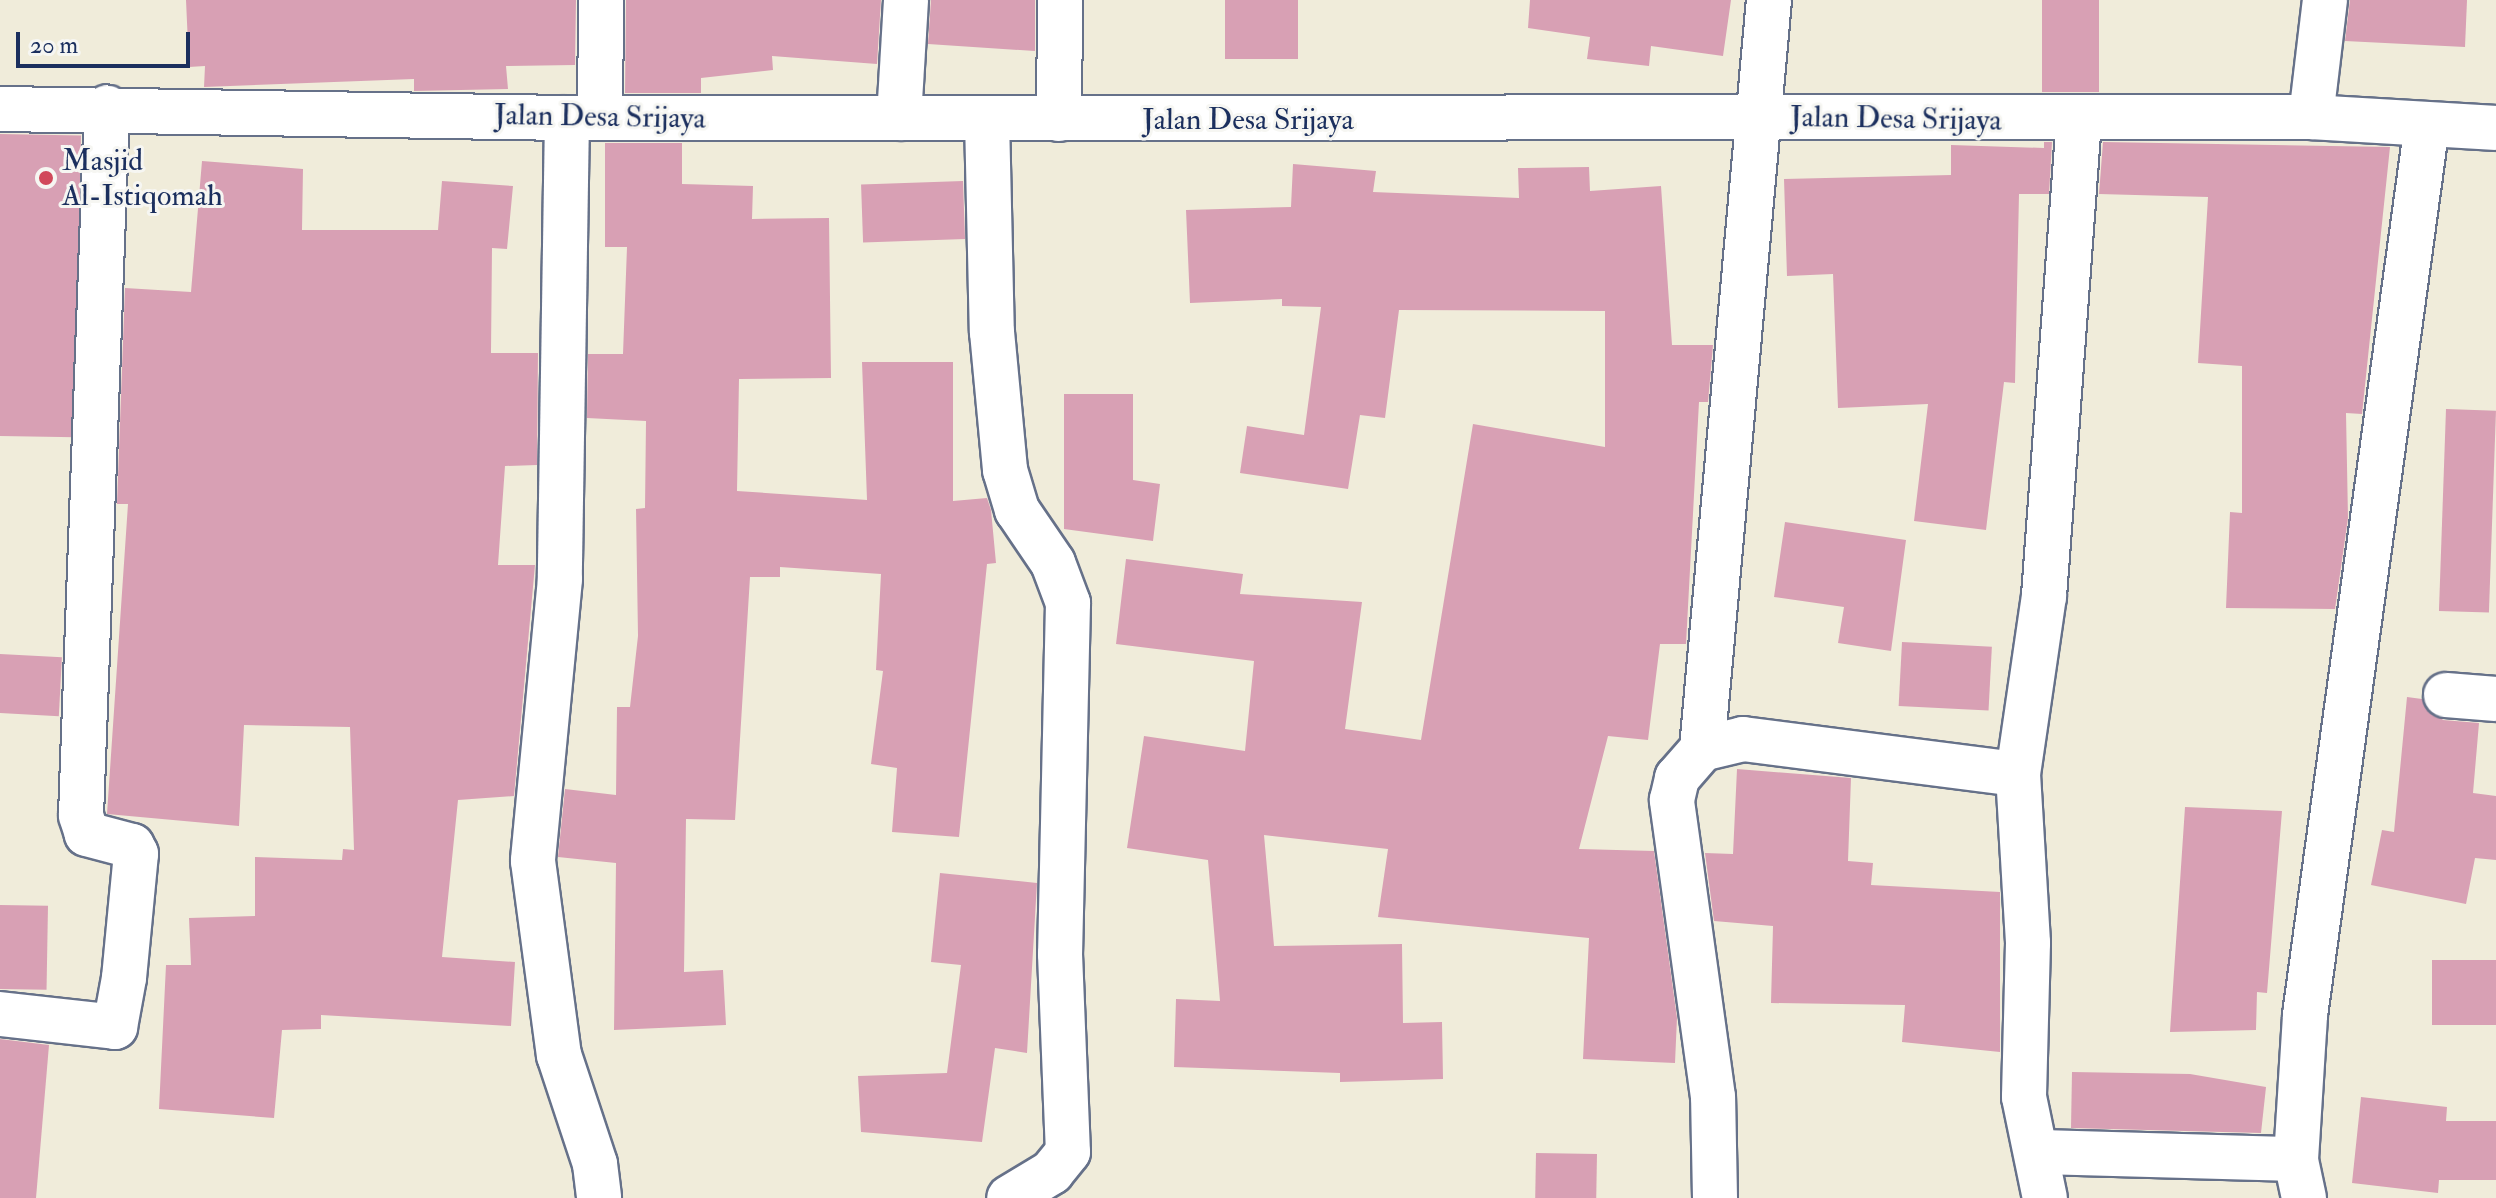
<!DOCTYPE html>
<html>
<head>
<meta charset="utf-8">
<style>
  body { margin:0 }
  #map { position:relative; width:2496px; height:1198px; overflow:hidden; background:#f0ecda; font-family:"IM FELL Double Pica",serif }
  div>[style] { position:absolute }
  .building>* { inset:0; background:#d8a0b4; transform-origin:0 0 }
  .roads { filter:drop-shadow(2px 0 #667189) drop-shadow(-2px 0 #667189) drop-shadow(0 2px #667189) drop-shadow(0 -2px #667189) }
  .minor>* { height:44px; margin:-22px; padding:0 22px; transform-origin:22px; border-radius:22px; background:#fff }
  .dots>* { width:22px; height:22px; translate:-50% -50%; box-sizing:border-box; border:4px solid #f6f6f2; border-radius:50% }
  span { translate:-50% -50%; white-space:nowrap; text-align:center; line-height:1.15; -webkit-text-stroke:6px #f6f6f2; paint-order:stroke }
  .street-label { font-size:30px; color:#1b2f5e }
  .poi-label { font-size:30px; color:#1b2f5e }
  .left { translate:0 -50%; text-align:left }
  .scale { position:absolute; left:16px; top:32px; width:174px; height:36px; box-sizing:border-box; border:4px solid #1b2f5e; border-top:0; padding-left:10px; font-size:24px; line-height:28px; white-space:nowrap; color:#1b2f5e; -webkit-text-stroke:6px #f6f6f2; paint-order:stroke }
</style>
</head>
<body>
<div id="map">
  <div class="building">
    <i style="clip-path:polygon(186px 0,576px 0,575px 65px,506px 66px,508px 89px,414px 91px,414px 79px,204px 87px,205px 66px,189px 67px)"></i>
    <i style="clip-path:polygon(626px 0,881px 0,877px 64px,772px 56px,773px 70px,701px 78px,701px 93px,625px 93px)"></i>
    <i style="clip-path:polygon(931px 0,1035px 0,1035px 51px,928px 44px)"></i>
    <i style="left:1225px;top:0;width:73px;height:59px"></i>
    <i style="clip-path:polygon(1530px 0,1731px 0,1723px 56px,1651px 46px,1649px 66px,1587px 59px,1590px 37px,1528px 28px)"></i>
    <i style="left:2042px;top:0;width:57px;height:92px"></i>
    <i style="clip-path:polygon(2350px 0,2467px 0,2465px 47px,2345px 41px)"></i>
    <i style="left:0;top:134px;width:81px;height:302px;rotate:1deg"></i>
    <i style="clip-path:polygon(2044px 142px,2052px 142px,2049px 194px,2019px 194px,2015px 383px,2004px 382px,1986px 530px,1914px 521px,1928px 404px,1838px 408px,1833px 274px,1787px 276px,1784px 179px,1951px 175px,1951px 145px,2044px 148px)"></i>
    <i style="clip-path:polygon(2103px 142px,2390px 147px,2362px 414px,2346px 413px,2348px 518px,2335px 609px,2226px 608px,2230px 512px,2242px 513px,2242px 366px,2198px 363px,2208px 197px,2099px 194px)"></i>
    <i style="clip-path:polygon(605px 143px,682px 143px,682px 184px,753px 186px,752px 219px,829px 218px,831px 378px,739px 379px,737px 491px,867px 500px,862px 362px,953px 362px,953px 501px,987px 498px,991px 510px,996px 563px,987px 564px,959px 837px,892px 832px,897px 768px,871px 764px,883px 671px,876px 670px,881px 574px,780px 567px,780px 577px,750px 577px,735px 820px,686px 819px,684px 972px,723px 970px,726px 1025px,614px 1030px,616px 863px,558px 857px,565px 789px,616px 795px,617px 707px,630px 707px,638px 636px,636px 509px,645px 508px,646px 421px,587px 418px,588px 354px,623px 354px,627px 247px,605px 247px)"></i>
    <i style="clip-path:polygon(202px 161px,303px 169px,302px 230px,438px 230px,442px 181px,513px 186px,507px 249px,492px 248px,491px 353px,538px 353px,537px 465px,505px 466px,498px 565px,535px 565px,514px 796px,458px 800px,442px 957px,515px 962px,511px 1026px,321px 1015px,321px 1029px,282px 1030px,274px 1118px,159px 1109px,166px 965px,191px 965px,189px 918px,255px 916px,255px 857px,342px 860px,343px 849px,354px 850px,350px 727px,244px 725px,239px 826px,107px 814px,128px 504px,117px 504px,125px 288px,191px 292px)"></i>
    <i style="clip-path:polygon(1293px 164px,1376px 171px,1373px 192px,1519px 198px,1518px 168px,1589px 167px,1590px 191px,1661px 186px,1672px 345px,1713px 345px,1708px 402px,1699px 402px,1686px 644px,1660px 644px,1648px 740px,1608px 736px,1579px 849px,1654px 851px,1677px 1018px,1675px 1063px,1583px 1059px,1589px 938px,1378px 917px,1388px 849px,1264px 835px,1274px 946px,1402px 944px,1403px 1023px,1442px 1022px,1443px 1079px,1340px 1082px,1340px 1073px,1174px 1067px,1176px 999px,1220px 1001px,1208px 860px,1127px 848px,1144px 736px,1245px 751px,1254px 661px,1116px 644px,1126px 559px,1243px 574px,1240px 594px,1362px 602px,1345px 729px,1421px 740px,1473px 424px,1605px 447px,1605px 311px,1399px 310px,1385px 418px,1360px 415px,1348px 489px,1240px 473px,1247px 426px,1304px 435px,1321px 307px,1282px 306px,1282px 299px,1190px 303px,1186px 210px,1291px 207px)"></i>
    <i style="left:963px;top:181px;width:58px;height:102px;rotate:88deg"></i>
    <i style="clip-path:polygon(1064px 394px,1133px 394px,1133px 480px,1160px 484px,1153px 541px,1064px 529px)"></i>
    <i style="left:2446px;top:409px;width:50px;height:202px;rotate:2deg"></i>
    <i style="clip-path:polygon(1785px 522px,1906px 540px,1891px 651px,1838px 643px,1844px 607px,1774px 597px)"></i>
    <i style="left:1902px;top:642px;width:90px;height:64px;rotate:3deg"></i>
    <i style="left:0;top:654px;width:62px;height:59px;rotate:3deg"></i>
    <i style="clip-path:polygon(2407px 697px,2422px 699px,2443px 720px,2479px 723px,2473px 793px,2496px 796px,2496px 860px,2475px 858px,2466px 904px,2371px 885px,2382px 830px,2394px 832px)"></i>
    <i style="clip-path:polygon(1737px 769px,1851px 778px,1848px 861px,1873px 863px,1871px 885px,2000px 892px,2000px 1052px,1902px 1042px,1905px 1005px,1771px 1003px,1773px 926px,1714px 921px,1705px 853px,1733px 854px)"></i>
    <i style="clip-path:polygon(2185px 807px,2282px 811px,2267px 993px,2257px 992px,2256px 1030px,2170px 1032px)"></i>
    <i style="clip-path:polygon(940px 873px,1037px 883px,1027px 1053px,995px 1048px,982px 1142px,861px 1132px,858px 1076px,947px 1073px,961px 965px,931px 962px)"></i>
    <i style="left:0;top:905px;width:48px;height:84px;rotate:1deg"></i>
    <i style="left:2496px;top:960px;width:65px;height:64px;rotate:90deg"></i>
    <i style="clip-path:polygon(0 1039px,49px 1045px,36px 1198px,0 1198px)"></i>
    <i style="clip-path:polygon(2072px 1072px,2190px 1074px,2266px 1087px,2261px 1133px,2071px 1128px)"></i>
    <i style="clip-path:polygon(2361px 1097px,2447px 1107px,2446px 1121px,2496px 1121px,2496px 1180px,2439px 1180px,2438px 1193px,2352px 1183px)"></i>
    <i style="left:1536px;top:1153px;width:61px;height:45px;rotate:1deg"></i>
  </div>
  <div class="roads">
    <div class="minor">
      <i style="left:0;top:109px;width:567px;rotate:0.91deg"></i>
      <i style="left:567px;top:118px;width:1744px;rotate:-0.03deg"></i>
      <i style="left:2311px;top:117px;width:185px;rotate:3.4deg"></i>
      <i style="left:2311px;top:117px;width:118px;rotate:-83.2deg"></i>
      <i style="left:567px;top:118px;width:461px;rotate:90.9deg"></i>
      <i style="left:560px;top:579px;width:283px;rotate:95.5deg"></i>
      <i style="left:533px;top:861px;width:196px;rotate:82.4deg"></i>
      <i style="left:559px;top:1055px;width:115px;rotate:71.7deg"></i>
      <i style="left:595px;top:1164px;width:34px;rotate:83deg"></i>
      <i style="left:600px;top:118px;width:118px;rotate:-89.5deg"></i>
      <i style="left:899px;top:118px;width:118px;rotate:-86.6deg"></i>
      <i style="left:987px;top:119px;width:213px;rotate:88.7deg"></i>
      <i style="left:992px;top:332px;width:139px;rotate:84.6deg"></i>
      <i style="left:1005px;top:470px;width:42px;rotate:73.3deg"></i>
      <i style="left:1017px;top:510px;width:64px;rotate:55.8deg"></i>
      <i style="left:1053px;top:563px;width:43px;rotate:69.4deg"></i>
      <i style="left:1068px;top:603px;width:351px;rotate:91.3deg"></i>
      <i style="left:1060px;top:954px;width:198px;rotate:87.7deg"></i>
      <i style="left:1068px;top:1152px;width:26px;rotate:129deg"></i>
      <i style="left:1052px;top:1172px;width:50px;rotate:148.8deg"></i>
      <i style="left:1059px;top:119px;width:119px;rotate:-89.5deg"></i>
      <i style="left:2446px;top:695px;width:50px;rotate:4.6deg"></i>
      <i style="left:1702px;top:749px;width:752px;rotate:-84.89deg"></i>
      <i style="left:2018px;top:774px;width:169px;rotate:86.6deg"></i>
      <i style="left:2028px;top:943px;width:154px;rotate:91.5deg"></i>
      <i style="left:2024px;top:1097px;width:103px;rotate:78.3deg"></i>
      <i style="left:0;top:1014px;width:116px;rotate:6.4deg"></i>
      <i style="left:115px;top:1027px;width:50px;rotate:-79.6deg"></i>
      <i style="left:124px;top:978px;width:125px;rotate:-84.5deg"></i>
      <i style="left:136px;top:854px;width:9px;rotate:-117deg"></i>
      <i style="left:132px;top:846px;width:47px;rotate:-165.1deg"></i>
      <i style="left:87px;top:834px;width:20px;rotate:-108deg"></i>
      <i style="left:81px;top:815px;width:708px;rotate:-87.9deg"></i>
      <i style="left:2041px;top:1152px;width:255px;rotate:1.6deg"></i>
      <i style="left:1715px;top:1198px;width:101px;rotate:-91.1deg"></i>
      <i style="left:1713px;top:1097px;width:300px;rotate:-97.9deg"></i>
      <i style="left:1672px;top:800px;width:23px;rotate:-77deg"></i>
      <i style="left:1677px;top:778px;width:38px;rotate:-49deg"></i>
      <i style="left:1702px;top:749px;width:42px;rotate:-13.7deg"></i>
      <i style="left:1743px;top:739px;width:277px;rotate:7.3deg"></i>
      <i style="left:2018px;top:774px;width:180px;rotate:-81.7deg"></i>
      <i style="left:2044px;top:596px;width:476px;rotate:-85.8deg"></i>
      <i style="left:2304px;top:1198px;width:40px;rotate:-102deg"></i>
      <i style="left:2296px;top:1159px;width:144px;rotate:-86.4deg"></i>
      <i style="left:2305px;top:1015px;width:899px;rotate:-82.2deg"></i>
    </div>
  </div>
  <div class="dots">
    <i style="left:46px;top:178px;background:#d1495b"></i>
  </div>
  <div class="street-label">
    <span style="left:600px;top:117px;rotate:1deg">Jalan Desa Srijaya</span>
    <span style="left:1896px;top:119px;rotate:1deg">Jalan Desa Srijaya</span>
    <span style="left:1248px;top:120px">Jalan Desa Srijaya</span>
  </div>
  <div class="poi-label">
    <span class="left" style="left:62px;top:178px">Masjid<br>Al-Istiqomah</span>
  </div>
  <div class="scale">20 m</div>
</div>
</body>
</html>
